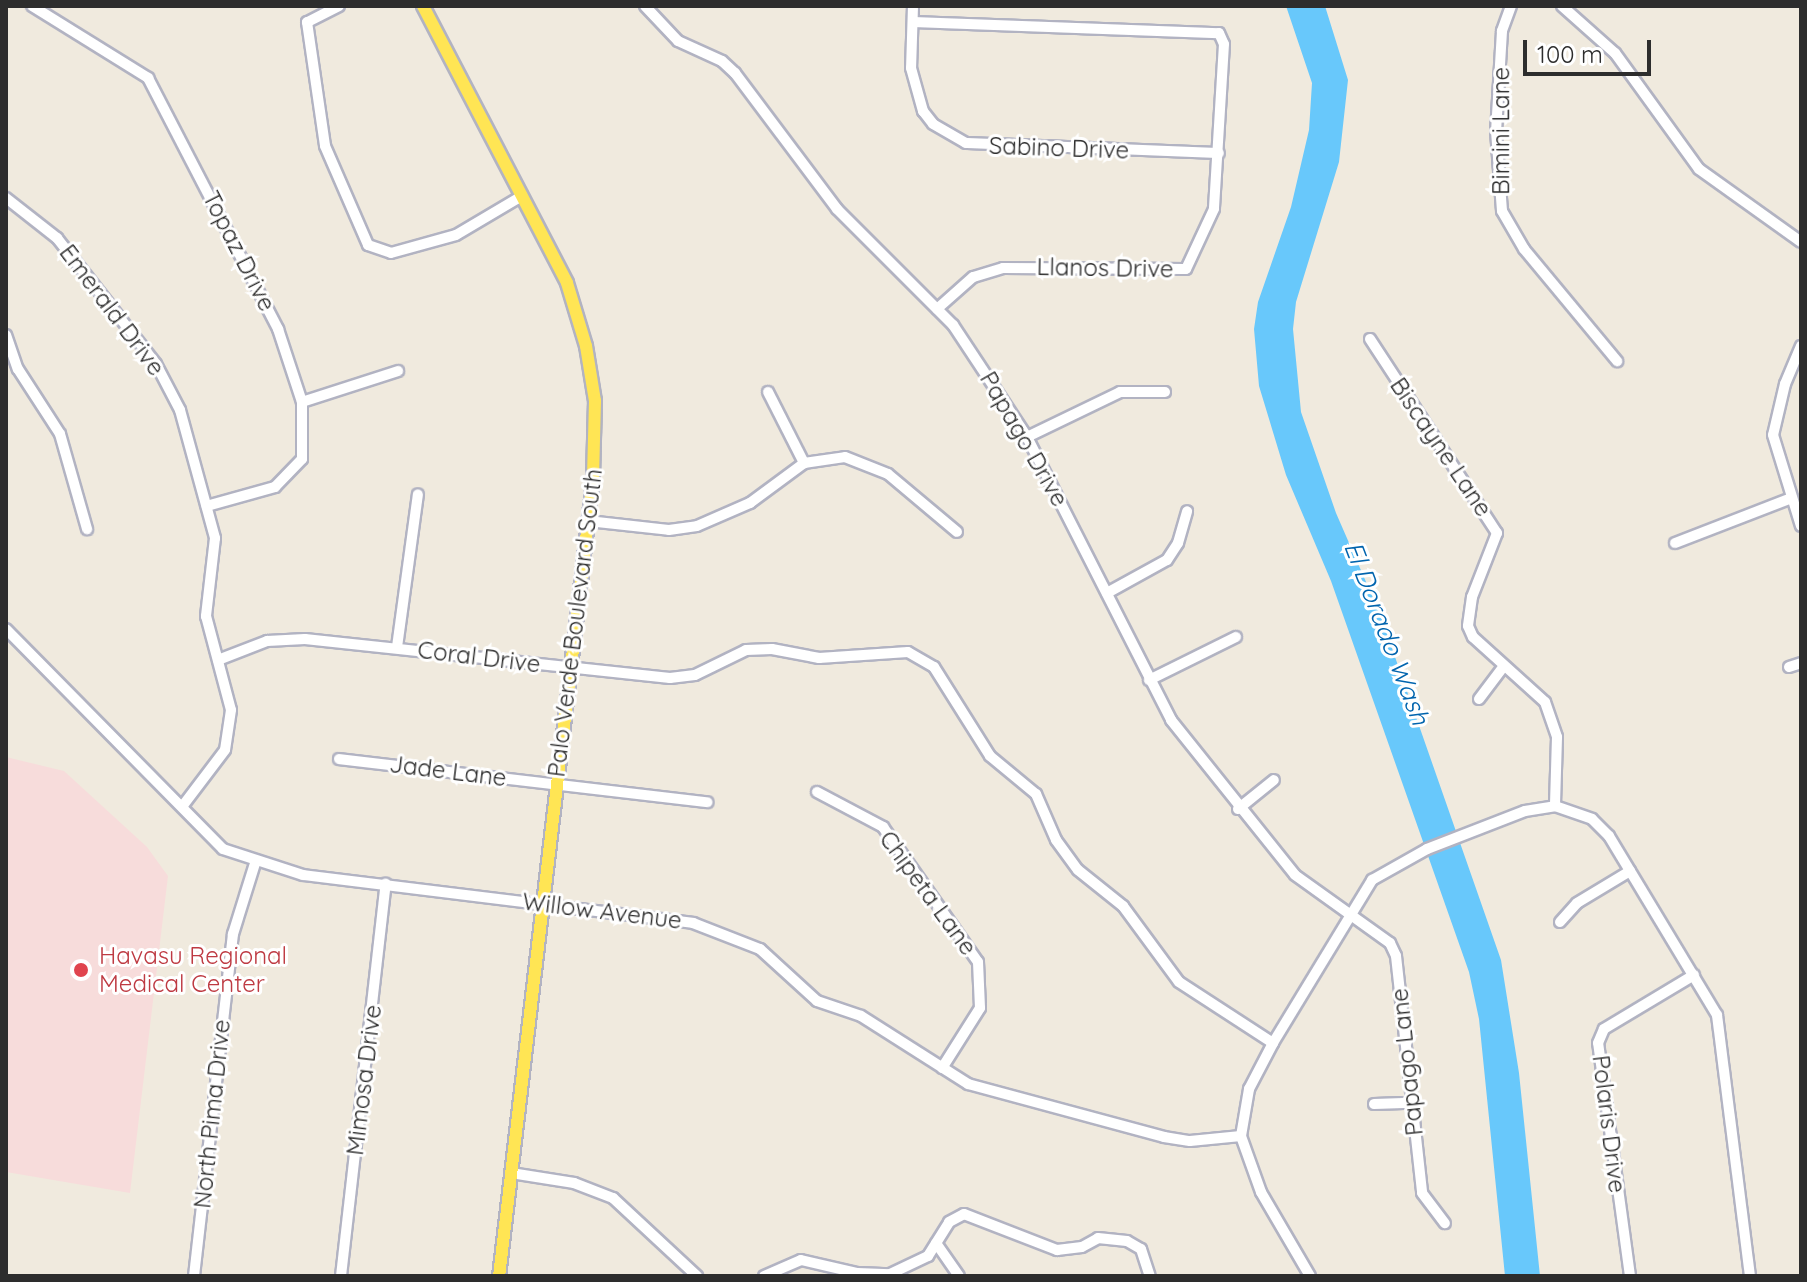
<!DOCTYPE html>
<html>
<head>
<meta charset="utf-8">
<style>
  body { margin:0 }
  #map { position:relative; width:1807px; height:1282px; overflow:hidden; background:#f0eade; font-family:Quicksand,sans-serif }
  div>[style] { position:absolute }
  .medical>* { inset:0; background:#f7dcdb }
  .water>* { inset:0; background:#68c8fb }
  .roads { filter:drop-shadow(2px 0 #b2b3c2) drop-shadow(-2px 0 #b2b3c2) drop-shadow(0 2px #b2b3c2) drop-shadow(0 -2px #b2b3c2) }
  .minor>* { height:10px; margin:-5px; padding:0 5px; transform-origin:5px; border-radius:5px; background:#fff }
  .major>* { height:12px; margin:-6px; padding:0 6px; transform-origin:6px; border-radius:6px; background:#ffe554 }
  .dots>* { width:22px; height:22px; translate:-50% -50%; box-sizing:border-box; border:4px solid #fff; border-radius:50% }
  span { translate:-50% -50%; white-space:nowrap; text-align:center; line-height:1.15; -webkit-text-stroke:6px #fff; paint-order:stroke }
  .street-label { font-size:24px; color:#2d2d2d }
  .health-label { font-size:24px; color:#be3a42 }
  .left { translate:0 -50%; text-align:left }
  .water-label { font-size:26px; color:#0064ae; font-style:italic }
  .frame { position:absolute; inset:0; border:8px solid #2d2d2d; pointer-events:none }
  .scale { position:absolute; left:1523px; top:40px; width:128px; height:36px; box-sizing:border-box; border:4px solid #2d2d2d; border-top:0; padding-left:10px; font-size:24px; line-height:28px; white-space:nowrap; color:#2d2d2d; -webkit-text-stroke:6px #fff; paint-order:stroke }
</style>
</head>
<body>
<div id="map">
  <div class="medical">
    <i style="clip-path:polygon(6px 757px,64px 771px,147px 847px,168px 876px,130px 1193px,6px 1172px)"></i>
  </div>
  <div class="water">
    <i style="clip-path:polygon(1286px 6px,1325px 6px,1348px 80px,1339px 162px,1296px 302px,1293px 329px,1301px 412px,1336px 513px,1380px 614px,1501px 960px,1519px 1073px,1540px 1276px,1505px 1276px,1479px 1019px,1469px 972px,1331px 581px,1286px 475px,1259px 386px,1254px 329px,1258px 302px,1291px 207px,1309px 130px,1312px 83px)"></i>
  </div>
  <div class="roads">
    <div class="minor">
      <i style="left:32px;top:6px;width:137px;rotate:31.8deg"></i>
      <i style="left:148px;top:78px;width:283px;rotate:62.6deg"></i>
      <i style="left:278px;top:329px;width:77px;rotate:71.8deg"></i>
      <i style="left:302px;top:402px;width:57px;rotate:90deg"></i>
      <i style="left:302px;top:459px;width:39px;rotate:134deg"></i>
      <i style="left:275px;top:487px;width:71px;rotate:164.4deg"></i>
      <i style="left:339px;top:6px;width:36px;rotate:153deg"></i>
      <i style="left:307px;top:22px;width:125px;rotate:81.7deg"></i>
      <i style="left:325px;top:146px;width:108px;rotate:66.5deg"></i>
      <i style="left:368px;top:245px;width:24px;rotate:19deg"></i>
      <i style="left:391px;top:253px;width:67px;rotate:-15.5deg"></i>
      <i style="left:456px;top:235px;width:77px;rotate:-30.6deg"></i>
      <i style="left:645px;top:6px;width:48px;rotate:46.7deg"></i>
      <i style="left:678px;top:41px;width:48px;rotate:24.4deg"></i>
      <i style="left:722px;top:61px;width:18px;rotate:43deg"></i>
      <i style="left:735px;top:73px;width:170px;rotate:53.1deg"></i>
      <i style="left:837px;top:209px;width:164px;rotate:45deg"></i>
      <i style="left:953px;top:325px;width:134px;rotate:56.5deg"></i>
      <i style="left:1027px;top:437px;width:318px;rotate:63deg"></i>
      <i style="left:1171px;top:720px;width:198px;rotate:51.3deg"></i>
      <i style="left:1295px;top:875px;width:117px;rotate:35.6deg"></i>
      <i style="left:1390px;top:943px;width:14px;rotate:65deg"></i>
      <i style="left:1396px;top:956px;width:238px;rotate:83.7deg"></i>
      <i style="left:1422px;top:1193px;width:38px;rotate:53deg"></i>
      <i style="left:913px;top:6px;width:62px;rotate:91.8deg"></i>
      <i style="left:911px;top:68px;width:45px;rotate:74.4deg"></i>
      <i style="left:923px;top:111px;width:16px;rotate:52deg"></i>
      <i style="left:933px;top:124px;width:38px;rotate:30deg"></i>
      <i style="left:966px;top:143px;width:253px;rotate:2.3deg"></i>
      <i style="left:1511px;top:6px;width:27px;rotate:110deg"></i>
      <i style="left:1502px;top:31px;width:100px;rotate:93.4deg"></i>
      <i style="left:1496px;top:131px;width:80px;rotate:85.7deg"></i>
      <i style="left:1502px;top:211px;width:44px;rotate:59.9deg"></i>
      <i style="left:1524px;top:249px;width:146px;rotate:50.3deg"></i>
      <i style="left:1562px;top:6px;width:71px;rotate:41.6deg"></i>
      <i style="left:1615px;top:53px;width:143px;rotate:54.1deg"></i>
      <i style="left:1699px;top:169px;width:125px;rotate:35.6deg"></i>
      <i style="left:913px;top:22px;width:306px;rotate:2.1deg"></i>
      <i style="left:1219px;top:33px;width:12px;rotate:66deg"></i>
      <i style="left:1224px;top:44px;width:165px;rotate:93.5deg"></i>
      <i style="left:1214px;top:209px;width:66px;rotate:115deg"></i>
      <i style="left:1186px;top:269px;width:183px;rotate:-179.7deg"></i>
      <i style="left:1003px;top:268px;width:31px;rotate:163deg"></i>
      <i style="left:973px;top:277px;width:48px;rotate:138.4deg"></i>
      <i style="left:6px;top:198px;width:65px;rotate:38.1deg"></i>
      <i style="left:57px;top:238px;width:160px;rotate:51.8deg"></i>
      <i style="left:156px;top:364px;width:52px;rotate:62.4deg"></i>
      <i style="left:180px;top:410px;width:133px;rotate:74.7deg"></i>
      <i style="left:215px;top:538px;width:79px;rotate:96.6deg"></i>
      <i style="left:206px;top:616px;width:97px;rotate:75.1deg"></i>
      <i style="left:231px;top:710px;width:40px;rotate:98.5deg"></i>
      <i style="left:225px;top:750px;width:68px;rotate:127.2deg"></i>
      <i style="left:6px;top:335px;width:36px;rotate:71deg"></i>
      <i style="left:18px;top:369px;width:77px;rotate:57.1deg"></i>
      <i style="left:60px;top:434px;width:99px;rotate:74.1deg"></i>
      <i style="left:1370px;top:339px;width:232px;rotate:56.8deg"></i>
      <i style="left:1497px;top:533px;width:69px;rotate:111.3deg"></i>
      <i style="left:1472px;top:597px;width:29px;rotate:98deg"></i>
      <i style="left:1468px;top:626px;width:12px;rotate:66deg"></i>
      <i style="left:1473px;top:637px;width:97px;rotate:42.1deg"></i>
      <i style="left:1545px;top:702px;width:37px;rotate:71deg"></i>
      <i style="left:1557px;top:737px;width:69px;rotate:91.7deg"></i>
      <i style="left:1801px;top:346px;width:41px;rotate:112.8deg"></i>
      <i style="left:1785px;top:384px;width:52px;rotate:103.2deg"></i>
      <i style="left:1773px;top:435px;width:95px;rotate:72.9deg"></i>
      <i style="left:768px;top:392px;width:80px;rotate:63.1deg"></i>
      <i style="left:302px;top:402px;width:101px;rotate:-17.9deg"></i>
      <i style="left:1027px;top:437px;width:103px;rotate:-25.8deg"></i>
      <i style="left:1120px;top:392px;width:45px"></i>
      <i style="left:588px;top:521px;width:81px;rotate:6.3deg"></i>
      <i style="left:669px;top:530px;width:28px;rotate:-8deg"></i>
      <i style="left:697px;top:526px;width:58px;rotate:-23.5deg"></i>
      <i style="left:750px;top:503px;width:67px;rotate:-36.5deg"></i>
      <i style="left:804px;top:463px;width:41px;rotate:-8.3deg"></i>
      <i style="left:845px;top:457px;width:46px;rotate:21.6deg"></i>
      <i style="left:888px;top:474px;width:90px;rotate:40deg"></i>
      <i style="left:1675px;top:543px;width:122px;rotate:-21.1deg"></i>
      <i style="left:1107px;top:593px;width:68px;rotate:-28.8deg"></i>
      <i style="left:1167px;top:560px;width:20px;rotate:-57deg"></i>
      <i style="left:1178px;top:543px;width:33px;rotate:-74deg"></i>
      <i style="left:6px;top:629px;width:309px;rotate:45.4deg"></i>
      <i style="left:223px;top:849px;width:84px;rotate:18deg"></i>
      <i style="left:303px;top:875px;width:393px;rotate:7deg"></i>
      <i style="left:693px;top:923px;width:72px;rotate:21.2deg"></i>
      <i style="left:760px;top:949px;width:77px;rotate:42.4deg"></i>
      <i style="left:817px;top:1001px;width:46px;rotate:18.8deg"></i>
      <i style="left:861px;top:1016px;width:127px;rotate:32.4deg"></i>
      <i style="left:968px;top:1084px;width:203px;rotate:15.1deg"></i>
      <i style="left:1164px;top:1137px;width:26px;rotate:9deg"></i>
      <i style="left:1190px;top:1141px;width:51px;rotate:-5.6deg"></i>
      <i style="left:397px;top:647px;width:154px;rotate:-82.2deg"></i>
      <i style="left:218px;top:660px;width:53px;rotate:-21.2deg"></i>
      <i style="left:267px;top:641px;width:38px;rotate:-3deg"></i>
      <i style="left:305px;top:639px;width:367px;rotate:6.1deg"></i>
      <i style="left:670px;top:678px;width:25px;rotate:-7deg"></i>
      <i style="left:695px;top:675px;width:57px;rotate:-26.1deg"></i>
      <i style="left:746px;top:650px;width:26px;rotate:-2deg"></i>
      <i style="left:772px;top:649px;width:48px;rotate:10.8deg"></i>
      <i style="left:819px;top:658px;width:89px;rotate:-3.9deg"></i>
      <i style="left:908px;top:652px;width:30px;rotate:30deg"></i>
      <i style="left:934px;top:667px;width:105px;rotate:57.8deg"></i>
      <i style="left:990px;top:756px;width:60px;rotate:39.6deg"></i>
      <i style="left:1036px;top:794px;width:50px;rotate:66.5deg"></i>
      <i style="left:1056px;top:840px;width:37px;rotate:54deg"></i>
      <i style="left:1078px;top:870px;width:58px;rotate:38.7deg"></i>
      <i style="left:1123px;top:906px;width:94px;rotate:53.6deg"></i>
      <i style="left:1179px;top:982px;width:112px;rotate:33deg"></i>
      <i style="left:1789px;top:667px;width:13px;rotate:-18deg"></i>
      <i style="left:1149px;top:680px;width:97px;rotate:-26.3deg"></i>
      <i style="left:1479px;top:699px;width:41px;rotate:-52.9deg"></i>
      <i style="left:339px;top:759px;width:371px;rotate:6.7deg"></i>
      <i style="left:817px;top:792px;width:75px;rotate:27.9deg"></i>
      <i style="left:883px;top:827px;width:165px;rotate:54.9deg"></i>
      <i style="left:978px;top:962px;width:46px;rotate:87.5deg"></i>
      <i style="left:980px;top:1008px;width:71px;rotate:122.3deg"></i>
      <i style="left:1238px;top:809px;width:46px;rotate:-38.9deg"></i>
      <i style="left:1560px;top:922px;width:25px;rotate:-48deg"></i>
      <i style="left:1577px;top:903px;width:62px;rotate:-31.1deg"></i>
      <i style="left:1374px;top:1104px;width:37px;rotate:-2deg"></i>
      <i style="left:511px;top:1173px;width:64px;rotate:9deg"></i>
      <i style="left:574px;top:1183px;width:42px;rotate:21deg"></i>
      <i style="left:613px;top:1198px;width:115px;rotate:42.9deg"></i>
      <i style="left:936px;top:1243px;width:40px;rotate:55.1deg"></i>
      <i style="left:194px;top:1276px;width:344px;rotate:-83.5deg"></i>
      <i style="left:233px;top:934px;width:77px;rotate:-72.7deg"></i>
      <i style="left:341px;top:1276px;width:395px;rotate:-83.5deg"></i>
      <i style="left:764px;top:1276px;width:40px;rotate:-23.4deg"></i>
      <i style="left:801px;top:1260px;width:57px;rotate:13.1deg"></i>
      <i style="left:857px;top:1273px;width:33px;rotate:2deg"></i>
      <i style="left:890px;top:1274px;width:42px;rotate:-25.3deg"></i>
      <i style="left:928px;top:1256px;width:40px;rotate:-58deg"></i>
      <i style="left:949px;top:1222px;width:17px;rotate:-28deg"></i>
      <i style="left:964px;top:1214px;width:100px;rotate:21.2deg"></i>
      <i style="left:1057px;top:1250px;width:25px;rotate:-7deg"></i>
      <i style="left:1082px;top:1247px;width:18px;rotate:-29deg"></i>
      <i style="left:1098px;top:1238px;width:29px;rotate:6deg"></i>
      <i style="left:1127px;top:1241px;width:16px;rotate:30deg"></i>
      <i style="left:1141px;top:1249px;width:28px;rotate:72deg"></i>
      <i style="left:1310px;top:1276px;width:97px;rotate:-120.3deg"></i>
      <i style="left:1261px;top:1192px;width:59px;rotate:-109.7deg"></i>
      <i style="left:1241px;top:1136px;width:48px;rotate:-80.3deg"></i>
      <i style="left:1249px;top:1089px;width:52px;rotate:-62.4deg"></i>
      <i style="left:1273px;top:1043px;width:191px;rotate:-58.7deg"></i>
      <i style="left:1372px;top:880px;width:63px;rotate:-29.4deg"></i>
      <i style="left:1427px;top:849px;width:105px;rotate:-21.2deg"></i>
      <i style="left:1525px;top:811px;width:30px;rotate:-9deg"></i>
      <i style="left:1555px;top:806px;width:39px;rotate:19deg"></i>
      <i style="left:1592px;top:819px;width:24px;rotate:45deg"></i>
      <i style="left:1609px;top:836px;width:209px;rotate:58.9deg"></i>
      <i style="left:1717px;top:1015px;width:263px;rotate:82.8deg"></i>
      <i style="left:1630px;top:1276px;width:235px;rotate:-97.8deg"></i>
      <i style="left:1598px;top:1043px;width:15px;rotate:-67deg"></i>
      <i style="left:1604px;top:1029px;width:105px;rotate:-31deg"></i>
    </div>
    <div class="major">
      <i style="left:423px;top:6px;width:312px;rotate:62.5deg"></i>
      <i style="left:567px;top:283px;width:66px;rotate:73.2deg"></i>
      <i style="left:586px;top:346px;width:56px;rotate:80.7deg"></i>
      <i style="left:595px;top:401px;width:79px;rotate:91.5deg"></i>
      <i style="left:593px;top:480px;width:802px;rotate:96.73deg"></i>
    </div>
  </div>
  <div class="dots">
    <i style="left:81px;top:970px;background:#e0444e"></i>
  </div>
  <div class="street-label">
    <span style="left:1501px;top:131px;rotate:-90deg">Bimini Lane</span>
    <span style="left:1059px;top:148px;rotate:2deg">Sabino Drive</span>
    <span style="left:239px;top:251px;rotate:63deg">Topaz Drive</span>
    <span style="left:1105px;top:268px;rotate:1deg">Llanos Drive</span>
    <span style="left:112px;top:310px;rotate:53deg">Emerald Drive</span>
    <span style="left:1024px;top:439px;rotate:60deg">Papago Drive</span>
    <span style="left:1441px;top:447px;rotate:56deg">Biscayne Lane</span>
    <span style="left:575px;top:623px;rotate:-83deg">Palo Verde Boulevard South</span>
    <span style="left:479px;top:657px;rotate:7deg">Coral Drive</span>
    <span style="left:448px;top:771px;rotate:7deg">Jade Lane</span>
    <span style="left:928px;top:893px;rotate:54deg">Chipeta Lane</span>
    <span style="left:602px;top:911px;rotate:7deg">Willow Avenue</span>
    <span style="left:1407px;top:1062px;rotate:-96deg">Papago Lane</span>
    <span style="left:364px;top:1080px;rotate:-83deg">Mimosa Drive</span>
    <span style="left:212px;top:1114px;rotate:-84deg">North Pima Drive</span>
    <span style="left:1609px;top:1124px;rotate:83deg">Polaris Drive</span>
  </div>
  <div class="health-label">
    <span class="left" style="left:99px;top:970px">Havasu Regional<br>Medical Center</span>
  </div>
  <div class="water-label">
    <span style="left:1387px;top:633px;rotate:69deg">El Dorado Wash</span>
  </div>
  <div class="frame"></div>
  <div class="scale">100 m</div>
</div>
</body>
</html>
